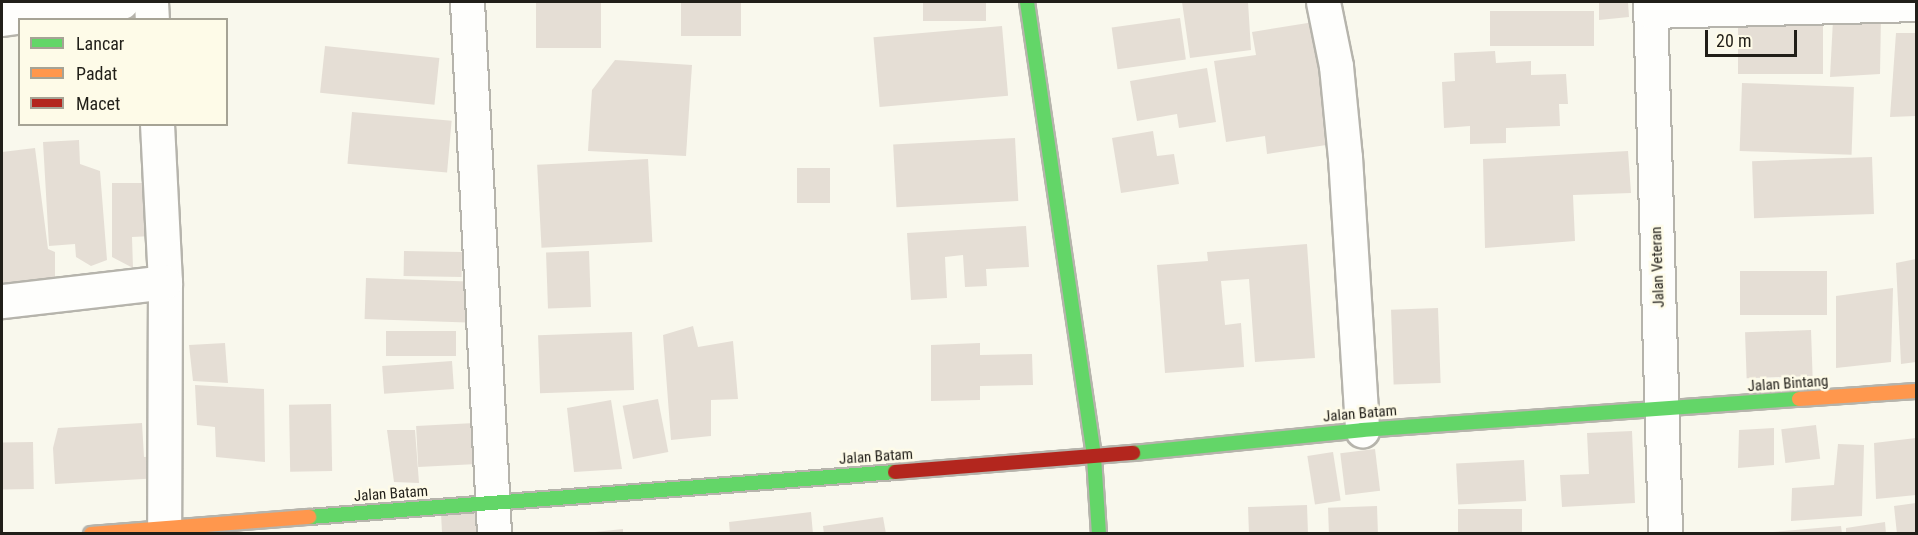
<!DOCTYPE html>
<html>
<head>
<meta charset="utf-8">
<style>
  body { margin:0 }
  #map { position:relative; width:1918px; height:535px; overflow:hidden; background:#f9f8ed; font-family:"Roboto Condensed",sans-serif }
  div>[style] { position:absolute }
  .building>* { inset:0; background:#e5ded5; transform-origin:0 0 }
  .roads { filter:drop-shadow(2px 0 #b6b4ac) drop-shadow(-2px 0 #b6b4ac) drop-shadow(0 2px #b6b4ac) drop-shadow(0 -2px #b6b4ac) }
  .street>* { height:33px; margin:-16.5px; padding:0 16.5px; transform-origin:16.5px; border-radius:16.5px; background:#fefefc }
  .fast>* { height:14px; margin:-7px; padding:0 7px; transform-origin:7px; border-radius:7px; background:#63d668 }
  .slow>* { height:14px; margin:-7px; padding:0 7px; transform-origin:7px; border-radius:7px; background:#ff974d }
  .jam>* { height:14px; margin:-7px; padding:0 7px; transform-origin:7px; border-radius:7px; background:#b3261e }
  span { translate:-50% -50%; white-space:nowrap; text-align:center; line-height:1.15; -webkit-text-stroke:5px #fefbe8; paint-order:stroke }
  .street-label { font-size:15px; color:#211f19 }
  .frame { position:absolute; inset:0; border:3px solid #211f19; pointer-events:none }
  .legend { position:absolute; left:18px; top:18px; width:210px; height:108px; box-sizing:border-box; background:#fefbe8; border:2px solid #a6a395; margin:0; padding:8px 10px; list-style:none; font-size:18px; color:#211f19 }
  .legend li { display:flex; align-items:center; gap:12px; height:30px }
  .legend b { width:30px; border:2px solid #a6a395 }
  .scale { position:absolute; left:1705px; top:30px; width:92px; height:27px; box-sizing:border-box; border:3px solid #211f19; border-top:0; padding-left:8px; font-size:18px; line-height:21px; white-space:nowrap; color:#211f19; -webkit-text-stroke:4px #fefbe8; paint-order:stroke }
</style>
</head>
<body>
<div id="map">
  <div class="building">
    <i style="left:536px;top:2px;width:65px;height:46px"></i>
    <i style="left:681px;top:2px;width:60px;height:34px"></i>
    <i style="left:923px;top:2px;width:63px;height:19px"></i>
    <i style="clip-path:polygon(1182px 2px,1248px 2px,1251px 50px,1190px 58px)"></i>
    <i style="clip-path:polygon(1599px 2px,1628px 2px,1629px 17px,1599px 20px)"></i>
    <i style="left:1490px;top:11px;width:104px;height:35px"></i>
    <i style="left:1823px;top:13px;width:61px;height:85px;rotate:90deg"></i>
    <i style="clip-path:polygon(1881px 16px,1880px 74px,1830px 77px,1833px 20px)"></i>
    <i style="left:1180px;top:18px;width:42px;height:69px;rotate:82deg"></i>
    <i style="clip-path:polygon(1314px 22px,1333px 144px,1267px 154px,1265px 136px,1226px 142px,1214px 61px,1256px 55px,1252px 32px)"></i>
    <i style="left:1002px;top:26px;width:70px;height:129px;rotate:85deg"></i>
    <i style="clip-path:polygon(1896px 33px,1916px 33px,1916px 116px,1890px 117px)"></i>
    <i style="left:325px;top:46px;width:115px;height:47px;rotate:6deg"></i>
    <i style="clip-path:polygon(1495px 51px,1496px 63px,1531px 61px,1531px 75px,1566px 74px,1568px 104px,1559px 104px,1560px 126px,1506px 128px,1506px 143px,1470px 144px,1470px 126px,1444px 128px,1442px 82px,1455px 81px,1454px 53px)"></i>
    <i style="clip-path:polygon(615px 60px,692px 65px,686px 156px,588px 151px,592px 90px)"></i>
    <i style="clip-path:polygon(1207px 68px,1216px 122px,1179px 128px,1177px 114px,1137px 121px,1130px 81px)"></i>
    <i style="left:1742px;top:83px;width:112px;height:68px;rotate:2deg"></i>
    <i style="left:352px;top:112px;width:100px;height:52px;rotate:5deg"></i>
    <i style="clip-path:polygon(1153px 131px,1157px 156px,1174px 154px,1179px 184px,1121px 193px,1112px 138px)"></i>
    <i style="left:1015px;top:138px;width:63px;height:122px;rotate:87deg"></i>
    <i style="clip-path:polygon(79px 140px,80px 164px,100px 171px,107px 260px,91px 266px,76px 257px,75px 244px,49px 246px,43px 142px)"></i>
    <i style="clip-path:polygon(35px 148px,48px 249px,55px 252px,55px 287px,2px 288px,2px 152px)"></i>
    <i style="clip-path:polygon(1628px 151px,1631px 193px,1573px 195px,1575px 241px,1485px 248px,1483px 159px)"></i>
    <i style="left:1872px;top:157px;width:57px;height:120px;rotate:88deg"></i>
    <i style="left:648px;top:159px;width:83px;height:111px;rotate:87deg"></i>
    <i style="left:797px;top:168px;width:33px;height:35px"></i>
    <i style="clip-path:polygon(112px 183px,153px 183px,153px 236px,132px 237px,133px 268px,112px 257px)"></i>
    <i style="clip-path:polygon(1026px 226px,1029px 267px,986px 269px,987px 286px,965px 287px,963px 255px,945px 257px,947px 298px,911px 300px,907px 233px)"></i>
    <i style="clip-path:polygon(1307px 244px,1315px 358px,1255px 362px,1249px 279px,1221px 281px,1225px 325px,1241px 323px,1244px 367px,1165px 373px,1157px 265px,1208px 261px,1207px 252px)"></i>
    <i style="left:404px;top:251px;width:58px;height:25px;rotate:1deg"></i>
    <i style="left:589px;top:251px;width:56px;height:43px;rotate:88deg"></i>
    <i style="clip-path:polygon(1916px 259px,1916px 362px,1901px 364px,1896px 263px)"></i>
    <i style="left:1740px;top:271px;width:87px;height:44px"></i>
    <i style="left:366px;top:278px;width:102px;height:41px;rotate:2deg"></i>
    <i style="clip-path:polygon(1893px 288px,1891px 362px,1836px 368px,1836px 296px)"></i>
    <i style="left:1438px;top:308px;width:75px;height:47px;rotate:88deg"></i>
    <i style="clip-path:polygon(693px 326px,698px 347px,733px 341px,738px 399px,711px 400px,711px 436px,671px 440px,663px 335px)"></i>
    <i style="left:1811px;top:330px;width:46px;height:66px;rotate:88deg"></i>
    <i style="left:456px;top:331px;width:25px;height:70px;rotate:90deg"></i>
    <i style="left:632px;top:332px;width:58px;height:94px;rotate:88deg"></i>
    <i style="clip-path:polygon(225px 343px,228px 383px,193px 381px,189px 345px)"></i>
    <i style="clip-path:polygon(980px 343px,980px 355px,1032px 354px,1033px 385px,980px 386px,980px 400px,931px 401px,931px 345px)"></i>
    <i style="left:452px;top:361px;width:28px;height:70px;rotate:86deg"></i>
    <i style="clip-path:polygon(195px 385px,264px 389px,265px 462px,216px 457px,215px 427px,197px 425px)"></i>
    <i style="left:658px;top:399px;width:54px;height:36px;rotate:79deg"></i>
    <i style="clip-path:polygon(611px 400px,622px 469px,574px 472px,567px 408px)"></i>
    <i style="left:331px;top:404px;width:67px;height:42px;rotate:89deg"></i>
    <i style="clip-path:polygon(142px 423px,144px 457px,160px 456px,161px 478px,55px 484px,53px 448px,58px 428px)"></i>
    <i style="left:475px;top:423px;width:41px;height:59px;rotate:87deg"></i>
    <i style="left:1816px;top:425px;width:34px;height:35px;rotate:83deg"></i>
    <i style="clip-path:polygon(1774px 428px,1774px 465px,1738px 468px,1739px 430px)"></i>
    <i style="clip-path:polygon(387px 430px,415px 430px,419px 483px,394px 482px)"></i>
    <i style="clip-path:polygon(1632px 431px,1635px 503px,1562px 507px,1560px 475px,1589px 474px,1587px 433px)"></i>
    <i style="clip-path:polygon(1916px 438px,1916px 495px,1876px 499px,1874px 443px)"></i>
    <i style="left:33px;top:442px;width:47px;height:31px;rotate:89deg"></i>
    <i style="clip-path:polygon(1838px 444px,1864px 445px,1862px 516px,1791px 521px,1792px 488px,1834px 485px)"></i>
    <i style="left:1375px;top:449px;width:42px;height:35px;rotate:83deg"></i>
    <i style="left:1333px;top:452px;width:49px;height:26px;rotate:81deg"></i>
    <i style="left:1524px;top:460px;width:41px;height:68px;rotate:87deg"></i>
    <i style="clip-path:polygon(1916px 503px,1916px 534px,1897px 534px,1894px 506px)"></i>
    <i style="left:1307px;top:505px;width:29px;height:59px;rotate:88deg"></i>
    <i style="left:1377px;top:506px;width:28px;height:49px;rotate:88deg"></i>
    <i style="left:1522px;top:509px;width:25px;height:64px;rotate:90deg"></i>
    <i style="left:477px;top:512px;width:22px;height:36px;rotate:87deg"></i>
    <i style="clip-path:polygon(811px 512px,813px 534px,730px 534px,729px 522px)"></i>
    <i style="clip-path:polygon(883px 517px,886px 534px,824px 534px,823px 526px)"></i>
    <i style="clip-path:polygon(1885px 522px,1886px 534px,1846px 534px,1846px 528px)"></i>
    <i style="clip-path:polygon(1841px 526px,1842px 534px,1773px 534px,1773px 532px)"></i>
    <i style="clip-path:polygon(623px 529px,623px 534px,595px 534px,595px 532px)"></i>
  </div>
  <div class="roads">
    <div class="street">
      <i style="left:151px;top:2px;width:18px;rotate:87deg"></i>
      <i style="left:467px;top:2px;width:533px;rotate:87.09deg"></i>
      <i style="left:1323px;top:2px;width:65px;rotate:78.5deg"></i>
      <i style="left:1336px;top:66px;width:91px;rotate:84.4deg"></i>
      <i style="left:1345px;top:157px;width:274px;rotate:86.4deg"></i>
      <i style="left:1650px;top:2px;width:532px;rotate:88.38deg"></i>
      <i style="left:1650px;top:11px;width:266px;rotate:-1.5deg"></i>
      <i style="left:2px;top:19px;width:121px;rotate:-8.1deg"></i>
      <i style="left:157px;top:124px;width:158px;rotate:87.1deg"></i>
      <i style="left:165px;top:282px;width:252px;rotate:90.2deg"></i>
      <i style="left:2px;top:301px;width:164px;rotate:-6.6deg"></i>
    </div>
    <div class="fast">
      <i style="left:1027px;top:2px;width:460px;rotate:81.6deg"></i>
      <i style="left:1094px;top:457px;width:77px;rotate:86.3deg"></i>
      <i style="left:1133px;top:453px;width:230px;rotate:-5.7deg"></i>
      <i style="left:1362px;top:430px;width:438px;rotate:-4.1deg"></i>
      <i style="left:309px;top:517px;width:588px;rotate:-4.39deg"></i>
    </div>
    <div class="slow">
      <i style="left:1799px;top:399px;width:117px;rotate:-3.9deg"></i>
      <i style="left:91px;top:534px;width:219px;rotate:-4.5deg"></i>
    </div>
    <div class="jam">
      <i style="left:895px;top:472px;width:239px;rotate:-4.6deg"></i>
    </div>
  </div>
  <div class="street-label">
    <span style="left:1658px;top:267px;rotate:-92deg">Jalan Veteran</span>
    <span style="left:1788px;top:384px;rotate:-4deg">Jalan Bintang</span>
    <span style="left:1360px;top:414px;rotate:-5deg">Jalan Batam</span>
    <span style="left:876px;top:457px;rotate:-4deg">Jalan Batam</span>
    <span style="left:391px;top:494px;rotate:-4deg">Jalan Batam</span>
  </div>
  <div class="frame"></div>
  <ul class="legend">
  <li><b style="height:8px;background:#63d668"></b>Lancar</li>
  <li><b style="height:8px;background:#ff974d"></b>Padat</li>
  <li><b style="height:8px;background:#b3261e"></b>Macet</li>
  </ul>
  <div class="scale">20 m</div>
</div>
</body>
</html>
